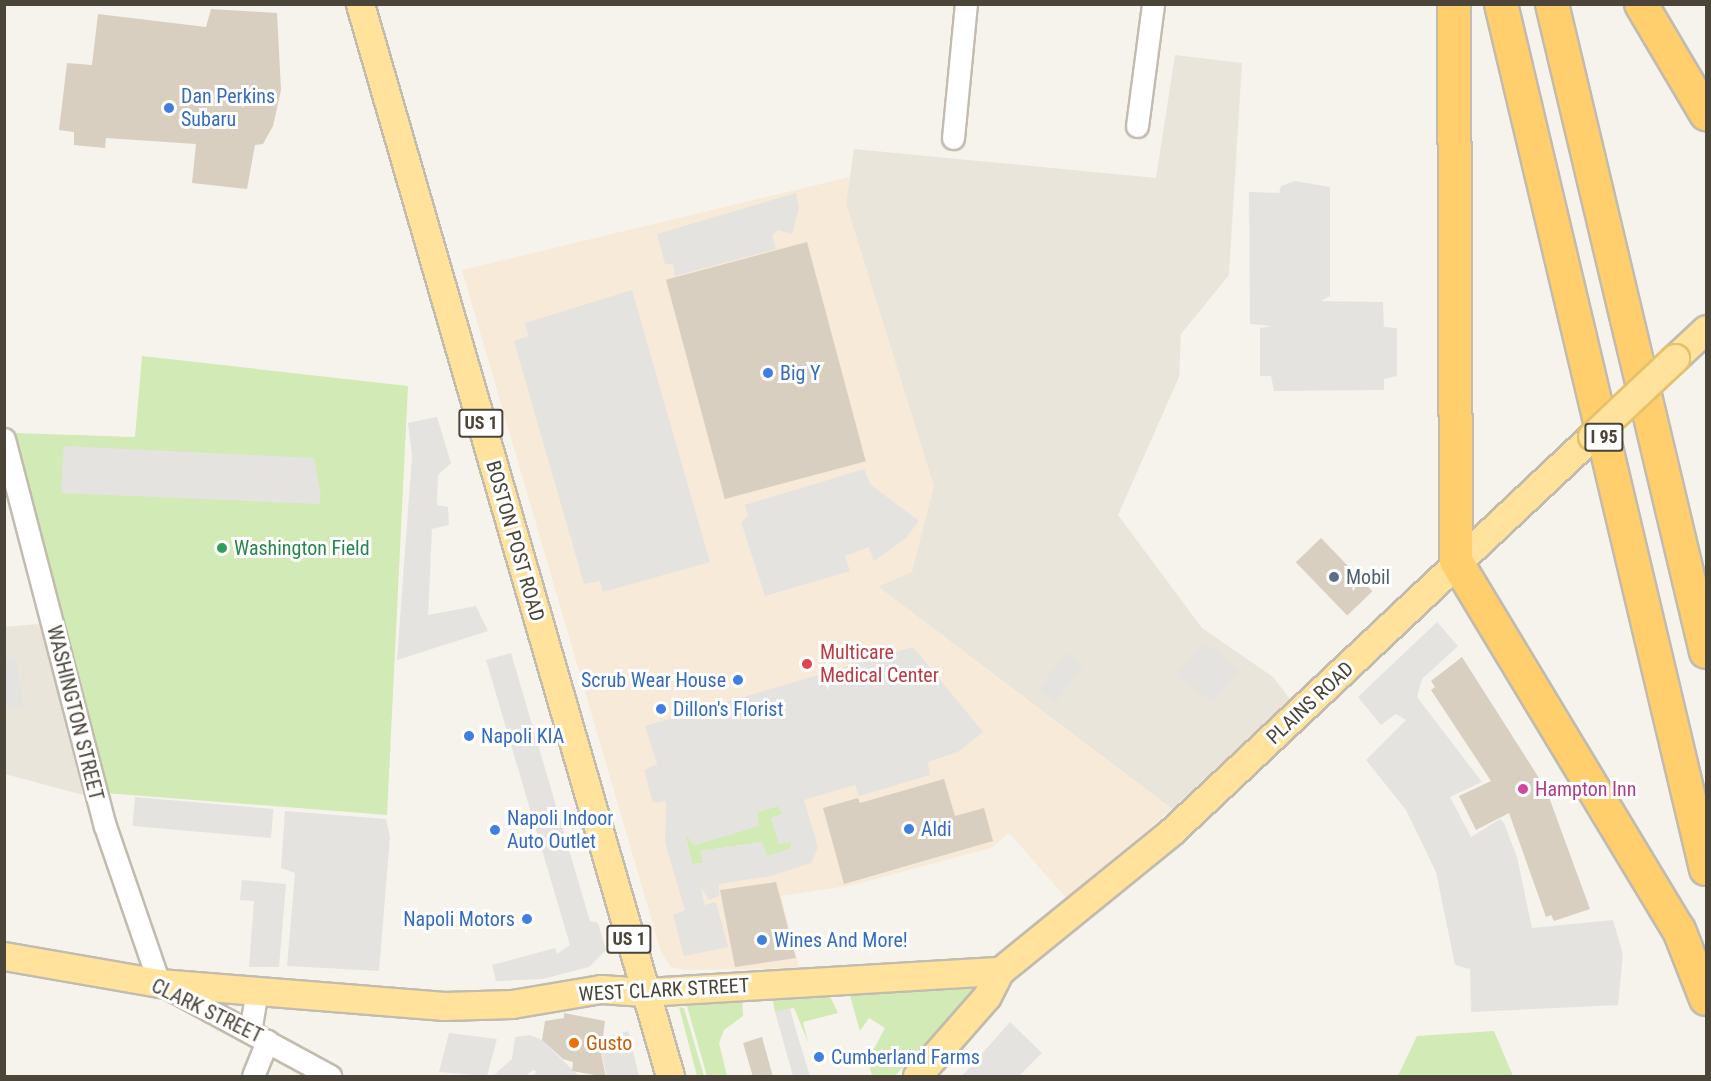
<!DOCTYPE html>
<html>
<head>
<meta charset="utf-8">
<style>
  body { margin:0 }
  #map { position:relative; width:1711px; height:1081px; overflow:hidden; background:#f6f3ec; font-family:"Roboto Condensed",sans-serif }
  div>[style] { position:absolute }
  .residential>* { inset:0; background:#eae5da }
  .commercial>* { inset:0; background:#f7ead8 }
  .green>* { inset:0; background:#d2eab5 }
  .parking>* { inset:0; background:#e5e3e0; transform-origin:0 0 }
  .building>* { inset:0; background:#d8cfc1; transform-origin:0 0 }
  .roads { filter:drop-shadow(2px 0 #c2bbae) drop-shadow(-2px 0 #c2bbae) drop-shadow(0 2px #c2bbae) drop-shadow(0 -2px #c2bbae) }
  .minor>* { height:21px; margin:-10.5px; padding:0 10.5px; transform-origin:10.5px; border-radius:10.5px; background:#fff }
  .major>* { height:27px; margin:-13.5px; padding:0 13.5px; transform-origin:13.5px; border-radius:13.5px; background:#ffe39c }
  .highway>* { height:32px; margin:-16px; padding:0 16px; transform-origin:16px; border-radius:16px; background:#ffcf6e }
  .bridges { filter:drop-shadow(2px 0 #e6c16a) drop-shadow(-2px 0 #e6c16a) drop-shadow(0 2px #e6c16a) drop-shadow(0 -2px #e6c16a) }
  .major-bridge>* { height:27px; margin:-13.5px; padding:0 13.5px; transform-origin:13.5px; border-radius:13.5px; background:#ffe39c }
  .dots>* { width:16px; height:16px; translate:-50% -50%; box-sizing:border-box; border:3px solid #fff; border-radius:50% }
  span { translate:-50% -50%; white-space:nowrap; text-align:center; line-height:1.15; -webkit-text-stroke:6px #fff; paint-order:stroke }
  .shield-label span { padding:2px 4px; background:#fff; border:2px solid; border-radius:4px; -webkit-text-stroke-width:0 }
  .shield-label { font-size:18px; color:#4b4439; font-weight:700 }
  .shop-label { font-size:20px; color:#366cbe }
  .left { translate:0 -50%; text-align:left }
  .right { translate:-100% -50%; text-align:right }
  .street-label { font-size:20px; color:#4b4439 }
  .leisure-label { font-size:20px; color:#27864d }
  .service-label { font-size:20px; color:#4e5e75 }
  .health-label { font-size:20px; color:#be3a42 }
  .hotel-label { font-size:20px; color:#b23c85 }
  .food-label { font-size:20px; color:#c56008 }
  .frame { position:absolute; inset:0; border:6px solid #4b4439; pointer-events:none }
</style>
</head>
<body>
<div id="map">
  <div class="residential">
    <i style="clip-path:polygon(1175px 55px,1242px 63px,1229px 275px,1181px 334px,1179px 377px,1118px 515px,1202px 628px,1273px 677px,1290px 699px,1172px 809px,877px 586px,846px 203px,854px 149px,1156px 178px)"></i>
    <i style="clip-path:polygon(39px 624px,87px 796px,5px 774px,4px 627px)"></i>
  </div>
  <div class="commercial">
    <i style="clip-path:polygon(850px 177px,846px 203px,934px 486px,912px 572px,878px 587px,1172px 809px,1066px 898px,1009px 833px,991px 848px,853px 885px,781px 896px,799px 968px,685px 970px,671px 967px,661px 952px,462px 270px)"></i>
  </div>
  <div class="green">
    <i style="clip-path:polygon(142px 356px,408px 386px,387px 815px,105px 793px,14px 433px,135px 437px)"></i>
    <i style="clip-path:polygon(778px 806px,783px 814px,771px 818px,779px 843px,792px 842px,790px 849px,767px 856px,762px 842px,701px 851px,703px 863px,692px 864px,685px 833px,694px 845px,758px 826px,757px 812px)"></i>
    <i style="clip-path:polygon(975px 985px,975px 996px,903px 1076px,948px 1018px,895px 1076px,872px 1076px,868px 1060px,885px 1028px,869px 1018px,860px 1031px,849px 992px)"></i>
    <i style="clip-path:polygon(829px 994px,838px 1013px,803px 1022px,808px 1042px,794px 1008px,775px 1012px,772px 996px)"></i>
    <i style="clip-path:polygon(742px 999px,743px 1016px,724px 1030px,719px 1043px,727px 1076px,707px 1076px,687px 1006px)"></i>
    <i style="clip-path:polygon(679px 1007px,684px 1008px,704px 1076px,697px 1076px)"></i>
    <i style="clip-path:polygon(1494px 1031px,1513px 1076px,1398px 1076px,1417px 1036px)"></i>
  </div>
  <div class="parking">
    <i style="clip-path:polygon(1295px 181px,1330px 187px,1330px 296px,1321px 301px,1383px 302px,1384px 327px,1397px 328px,1397px 376px,1384px 379px,1384px 390px,1274px 391px,1271px 376px,1260px 376px,1260px 328px,1273px 326px,1250px 324px,1249px 192px,1279px 193px,1281px 186px)"></i>
    <i style="clip-path:polygon(796px 193px,799px 208px,792px 234px,778px 230px,772px 235px,776px 249px,675px 276px,673px 264px,665px 264px,657px 234px)"></i>
    <i style="clip-path:polygon(632px 290px,710px 562px,603px 592px,600px 581px,584px 584px,514px 341px,528px 336px,525px 323px)"></i>
    <i style="clip-path:polygon(437px 417px,451px 463px,438px 475px,437px 505px,448px 507px,449px 525px,432px 529px,428px 615px,476px 606px,488px 631px,397px 660px,412px 456px,408px 423px)"></i>
    <i style="clip-path:polygon(64px 446px,314px 458px,321px 496px,319px 504px,61px 493px)"></i>
    <i style="clip-path:polygon(864px 469px,871px 485px,919px 521px,906px 538px,874px 561px,869px 547px,845px 556px,850px 571px,765px 596px,741px 522px,748px 516px,745px 505px)"></i>
    <i style="clip-path:polygon(1437px 622px,1458px 646px,1422px 679px,1417px 697px,1482px 782px,1450px 797px,1471px 837px,1500px 819px,1504px 823px,1517px 857px,1532px 928px,1613px 920px,1623px 954px,1618px 1005px,1471px 1012px,1470px 969px,1455px 965px,1436px 872px,1406px 810px,1366px 760px,1406px 720px,1396px 714px,1381px 725px,1358px 697px)"></i>
    <i style="clip-path:polygon(1202px 644px,1218px 651px,1239px 671px,1213px 703px,1176px 675px)"></i>
    <i style="clip-path:polygon(evenodd,913px 647px,983px 732px,958px 752px,928px 762px,930px 775px,859px 796px,855px 785px,804px 800px,818px 847px,811px 863px,771px 876px,719px 884px,719px 896px,709px 900px,701px 887px,704px 905px,716px 902px,728px 947px,684px 956px,673px 915px,685px 910px,665px 843px,666px 801px,653px 803px,644px 770px,657px 764px,645px 726px,913px 647px,778px 806px,783px 814px,771px 818px,779px 844px,792px 842px,790px 849px,767px 856px,762px 842px,701px 851px,703px 863px,692px 864px,685px 833px,694px 845px,759px 826px,757px 812px,778px 806px)"></i>
    <i style="clip-path:polygon(511px 653px,590px 921px,598px 923px,606px 950px,589px 967px,543px 979px,496px 981px,492px 965px,555px 948px,557px 954px,570px 945px,486px 660px)"></i>
    <i style="left:1066px;top:653px;width:21px;height:46px;rotate:37deg"></i>
    <i style="clip-path:polygon(16px 658px,24px 708px,5px 708px,5px 659px)"></i>
    <i style="left:135px;top:797px;width:139px;height:29px;rotate:5deg"></i>
    <i style="clip-path:polygon(285px 811px,386px 819px,390px 837px,379px 971px,287px 966px,295px 873px,281px 868px)"></i>
    <i style="clip-path:polygon(242px 880px,286px 884px,279px 967px,249px 967px,254px 901px,240px 900px)"></i>
    <i style="clip-path:polygon(790px 1008px,797px 1034px,810px 1076px,793px 1076px,775px 1012px)"></i>
    <i style="clip-path:polygon(1010px 1022px,1042px 1053px,1019px 1076px,962px 1076px)"></i>
    <i style="clip-path:polygon(628px 1031px,639px 1076px,607px 1076px,601px 1052px,607px 1037px)"></i>
    <i style="clip-path:polygon(449px 1033px,497px 1039px,487px 1076px,439px 1072px)"></i>
    <i style="clip-path:polygon(530px 1035px,542px 1040px,579px 1076px,533px 1076px,537px 1071px,533px 1070px,526px 1076px,493px 1076px,512px 1059px,515px 1037px)"></i>
  </div>
  <div class="building">
    <i style="clip-path:polygon(211px 9px,277px 13px,281px 90px,273px 126px,263px 144px,255px 145px,247px 189px,192px 183px,196px 144px,106px 138px,105px 148px,74px 145px,74px 132px,59px 130px,67px 63px,92px 65px,98px 14px,206px 27px)"></i>
    <i style="left:807px;top:242px;width:227px;height:146px;rotate:75deg"></i>
    <i style="left:1321px;top:538px;width:74px;height:35px;rotate:46deg"></i>
    <i style="clip-path:polygon(1462px 657px,1546px 789px,1590px 909px,1554px 921px,1551px 915px,1546px 917px,1509px 813px,1476px 830px,1459px 796px,1491px 781px,1431px 690px,1435px 687px,1431px 681px)"></i>
    <i style="clip-path:polygon(944px 779px,955px 816px,984px 808px,993px 841px,844px 884px,823px 808px,858px 798px,860px 803px)"></i>
    <i style="clip-path:polygon(776px 882px,796px 958px,735px 967px,720px 890px)"></i>
    <i style="clip-path:polygon(564px 1013px,605px 1021px,601px 1054px,606px 1077px,572px 1071px,573px 1062px,563px 1059px,542px 1040px,545px 1021px,564px 1018px)"></i>
    <i style="clip-path:polygon(762px 1037px,773px 1077px,753px 1077px,743px 1043px)"></i>
  </div>
  <div class="roads">
    <div class="minor">
      <i style="left:1137px;top:126px;width:123px;rotate:-82.5deg"></i>
      <i style="left:953px;top:138px;width:135px;rotate:-84.5deg"></i>
      <i style="left:4px;top:439px;width:400px;rotate:75.4deg"></i>
      <i style="left:105px;top:826px;width:166px;rotate:71deg"></i>
      <i style="left:159px;top:983px;width:195px;rotate:28.5deg"></i>
      <i style="left:250px;top:1032px;width:43px;rotate:-80.5deg"></i>
      <i style="left:253px;top:1076px;width:38px;rotate:-68deg"></i>
    </div>
    <div class="major">
      <i style="left:360px;top:4px;width:1116px;rotate:73.87deg"></i>
      <i style="left:1675px;top:358px;width:42px;rotate:-43.1deg"></i>
      <i style="left:4px;top:956px;width:157px;rotate:9.9deg"></i>
      <i style="left:159px;top:983px;width:286px;rotate:4.6deg"></i>
      <i style="left:444px;top:1006px;width:68px;rotate:-1.7deg"></i>
      <i style="left:512px;top:1004px;width:90px;rotate:-9.6deg"></i>
      <i style="left:601px;top:989px;width:43px;rotate:4deg"></i>
      <i style="left:644px;top:992px;width:357px;rotate:-3.4deg"></i>
      <i style="left:917px;top:1076px;width:106px;rotate:-48.8deg"></i>
      <i style="left:987px;top:996px;width:28px;rotate:-63deg"></i>
      <i style="left:1000px;top:971px;width:220px;rotate:-39.1deg"></i>
      <i style="left:1171px;top:832px;width:578px;rotate:-43.25deg"></i>
    </div>
    <div class="highway">
      <i style="left:1454px;top:4px;width:557px;rotate:89.79deg"></i>
      <i style="left:1456px;top:561px;width:431px;rotate:58.9deg"></i>
      <i style="left:1679px;top:930px;width:74px;rotate:68.6deg"></i>
      <i style="left:1501px;top:4px;width:889px;rotate:76.67deg"></i>
      <i style="left:1552px;top:4px;width:666px;rotate:76.63deg"></i>
      <i style="left:1641px;top:4px;width:128px;rotate:59.4deg"></i>
    </div>
  </div>
  <div class="bridges">
    <div class="major-bridge">
      <i style="left:1592px;top:436px;width:114px;rotate:-43.2deg"></i>
    </div>
  </div>
  <div class="dots">
    <i style="left:169px;top:108px;background:#3f7fe0"></i>
    <i style="left:768px;top:373px;background:#3f7fe0"></i>
    <i style="left:222px;top:548px;background:#2e9e5b"></i>
    <i style="left:1334px;top:577px;background:#5c6f8a"></i>
    <i style="left:807px;top:664px;background:#e0444e"></i>
    <i style="left:738px;top:680px;background:#3f7fe0"></i>
    <i style="left:661px;top:709px;background:#3f7fe0"></i>
    <i style="left:469px;top:736px;background:#3f7fe0"></i>
    <i style="left:1523px;top:789px;background:#d1479c"></i>
    <i style="left:909px;top:829px;background:#3f7fe0"></i>
    <i style="left:495px;top:830px;background:#3f7fe0"></i>
    <i style="left:527px;top:919px;background:#3f7fe0"></i>
    <i style="left:762px;top:940px;background:#3f7fe0"></i>
    <i style="left:574px;top:1043px;background:#e8710a"></i>
    <i style="left:819px;top:1057px;background:#3f7fe0"></i>
  </div>
  <div class="shield-label">
    <span style="left:481px;top:423px">US 1</span>
    <span style="left:1604px;top:437px">I 95</span>
    <span style="left:629px;top:939px">US 1</span>
  </div>
  <div class="shop-label">
    <span class="left" style="left:181px;top:108px">Dan Perkins<br>Subaru</span>
    <span class="left" style="left:780px;top:373px">Big Y</span>
    <span class="right" style="left:726px;top:680px">Scrub Wear House</span>
    <span class="left" style="left:673px;top:709px">Dillon's Florist</span>
    <span class="left" style="left:481px;top:736px">Napoli KIA</span>
    <span class="left" style="left:507px;top:830px">Napoli Indoor<br>Auto Outlet</span>
    <span class="left" style="left:921px;top:829px">Aldi</span>
    <span class="right" style="left:515px;top:919px">Napoli Motors</span>
    <span class="left" style="left:774px;top:940px">Wines And More!</span>
    <span class="left" style="left:831px;top:1057px">Cumberland Farms</span>
  </div>
  <div class="street-label">
    <span style="left:515px;top:541px;rotate:74deg">BOSTON POST ROAD</span>
    <span style="left:1310px;top:703px;rotate:-43deg">PLAINS ROAD</span>
    <span style="left:75px;top:713px;rotate:76deg">WASHINGTON STREET</span>
    <span style="left:664px;top:990px;rotate:-3deg">WEST CLARK STREET</span>
    <span style="left:207px;top:1011px;rotate:26deg">CLARK STREET</span>
  </div>
  <div class="leisure-label">
    <span class="left" style="left:234px;top:548px">Washington Field</span>
  </div>
  <div class="service-label">
    <span class="left" style="left:1346px;top:577px">Mobil</span>
  </div>
  <div class="health-label">
    <span class="left" style="left:820px;top:664px">Multicare<br>Medical Center</span>
  </div>
  <div class="hotel-label">
    <span class="left" style="left:1535px;top:789px">Hampton Inn</span>
  </div>
  <div class="food-label">
    <span class="left" style="left:586px;top:1043px">Gusto</span>
  </div>
  <div class="frame"></div>
</div>
</body>
</html>
